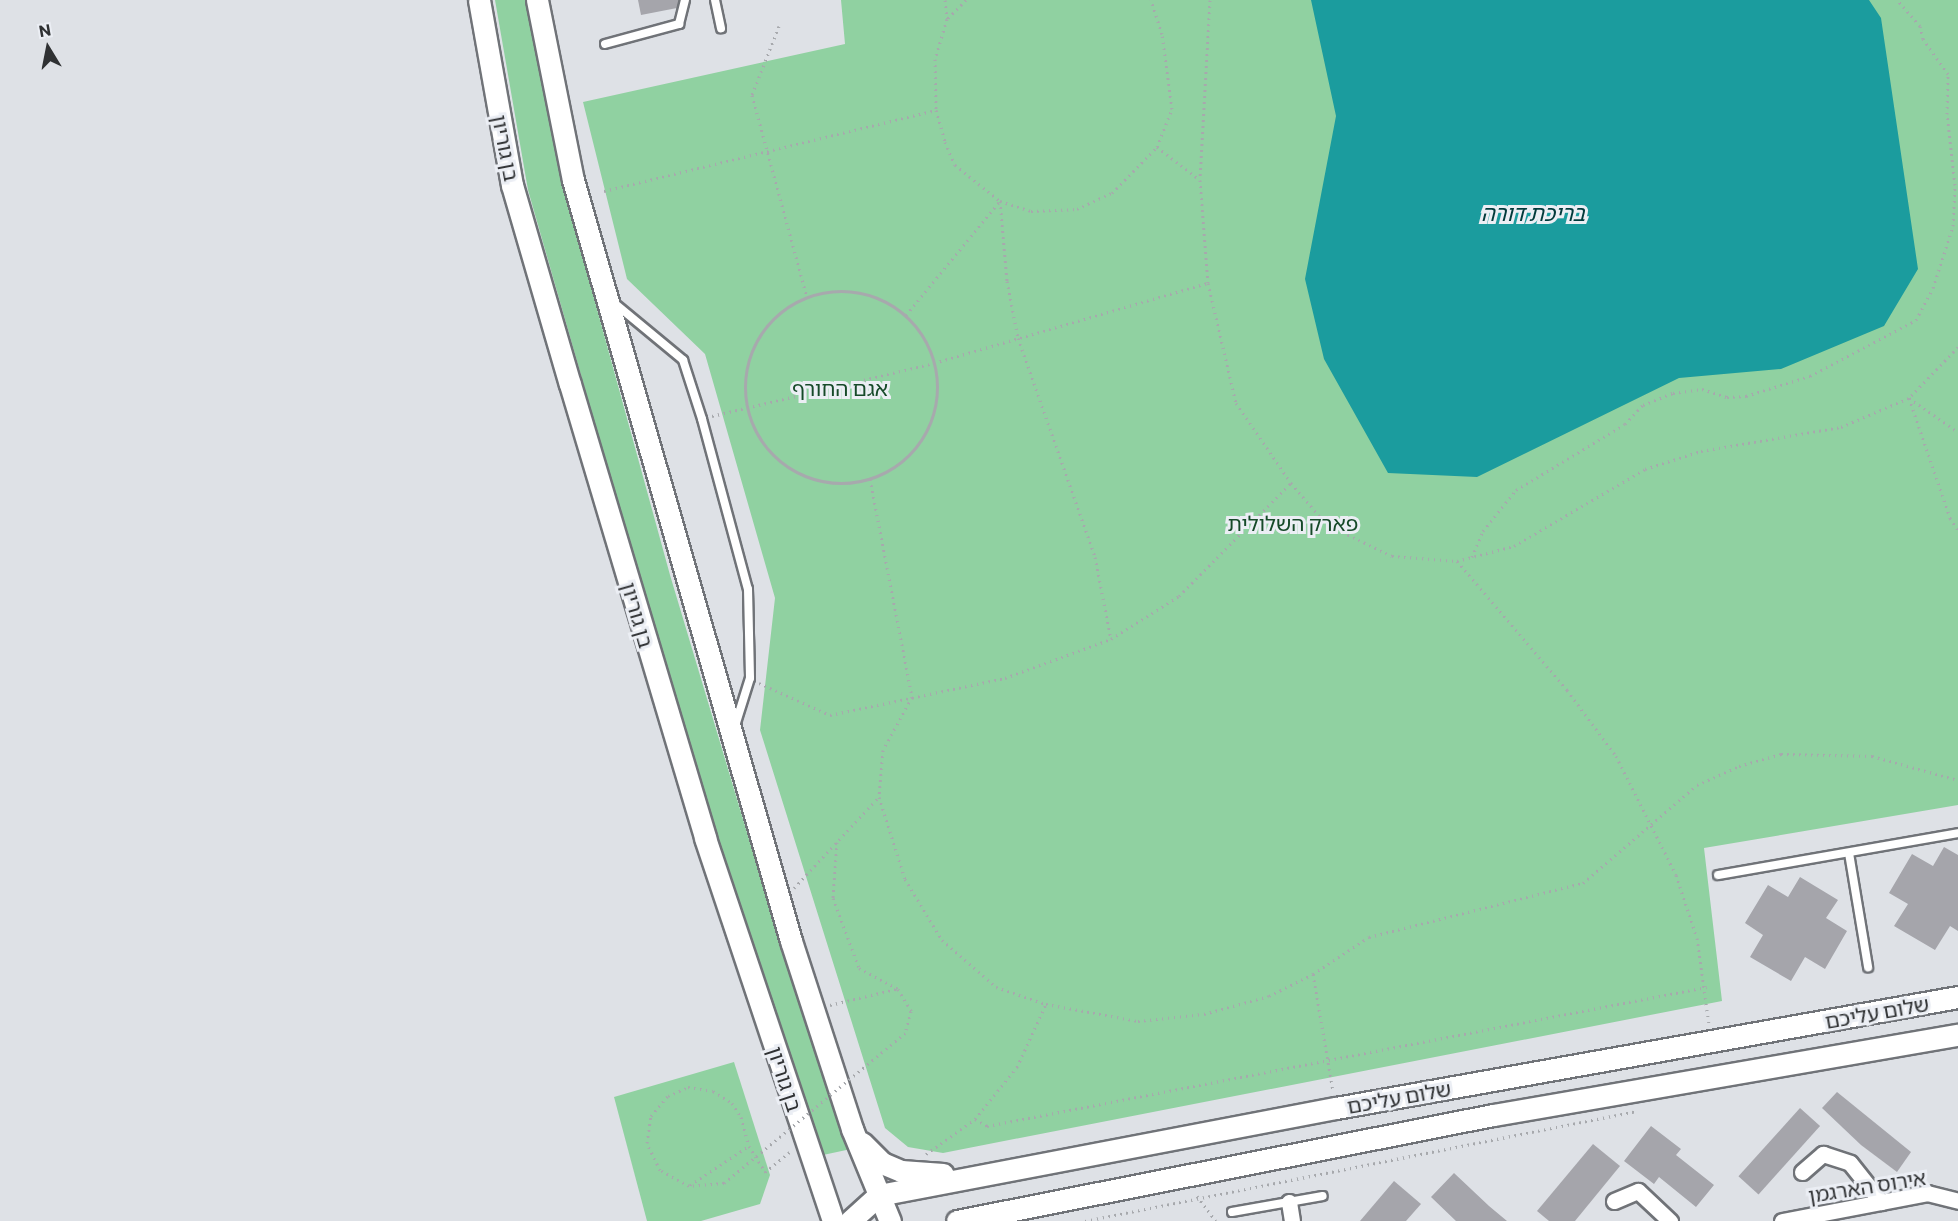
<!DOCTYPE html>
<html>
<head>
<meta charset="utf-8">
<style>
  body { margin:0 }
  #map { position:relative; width:1958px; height:1221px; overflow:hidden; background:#dee1e6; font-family:Commissioner,"Noto Sans Hebrew",sans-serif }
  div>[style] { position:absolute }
  .green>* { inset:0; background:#90d1a1 }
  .water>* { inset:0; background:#1b9c9e }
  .building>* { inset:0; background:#a5a5ab; transform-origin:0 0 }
  .path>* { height:3px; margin-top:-1.5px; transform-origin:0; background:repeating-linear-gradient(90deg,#a7a9ad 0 1.5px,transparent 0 6px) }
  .path>.ring { margin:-1.5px; padding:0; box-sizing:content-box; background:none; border:3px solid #a7a9ad; border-radius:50% }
  .roads { filter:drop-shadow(2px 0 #707378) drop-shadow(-2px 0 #707378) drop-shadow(0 2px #707378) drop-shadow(0 -2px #707378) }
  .service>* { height:8px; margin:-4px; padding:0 4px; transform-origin:4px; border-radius:4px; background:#fff }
  .minor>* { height:15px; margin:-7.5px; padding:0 7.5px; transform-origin:7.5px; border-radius:7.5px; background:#fff }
  .secondary>* { height:21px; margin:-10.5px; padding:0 10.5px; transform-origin:10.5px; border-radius:10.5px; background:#fff }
  .path-bridge>* { height:3px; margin-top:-1.5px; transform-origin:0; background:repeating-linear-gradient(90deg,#a7a9ad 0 1.5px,transparent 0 6px) }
  span { translate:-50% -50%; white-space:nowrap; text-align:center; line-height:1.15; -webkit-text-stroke:6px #ebeef4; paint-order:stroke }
  .street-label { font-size:21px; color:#2f3133 }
  .park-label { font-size:21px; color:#164a29 }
  .water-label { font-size:22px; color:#013a3b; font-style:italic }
  .north { position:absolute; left:18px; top:18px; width:60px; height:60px; -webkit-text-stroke:4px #ebeef4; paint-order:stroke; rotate:350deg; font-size:16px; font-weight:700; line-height:24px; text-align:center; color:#2f3133 }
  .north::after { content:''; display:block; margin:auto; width:21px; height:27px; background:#2f3133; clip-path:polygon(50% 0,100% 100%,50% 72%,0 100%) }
</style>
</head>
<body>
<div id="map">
  <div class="green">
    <i style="clip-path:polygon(495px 0,525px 0,558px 167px,670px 575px,783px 953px,851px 1149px,823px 1155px,690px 756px,528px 190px)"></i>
    <i style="clip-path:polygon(841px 0,1958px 0,1958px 805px,1704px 848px,1722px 1001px,943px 1153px,908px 1147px,885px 1128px,760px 730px,775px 598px,705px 354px,627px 279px,583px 102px,845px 44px)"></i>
    <i style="clip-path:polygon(734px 1062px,770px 1175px,760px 1204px,701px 1221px,647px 1221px,614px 1097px)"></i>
  </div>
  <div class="water">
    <i style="clip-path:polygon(1311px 0,1869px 0,1881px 18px,1918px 269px,1884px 326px,1781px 369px,1679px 378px,1477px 477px,1388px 473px,1324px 359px,1305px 279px,1336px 116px)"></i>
  </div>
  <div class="building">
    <i style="clip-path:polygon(638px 0,679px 0,677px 8px,641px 15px)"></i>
    <i style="clip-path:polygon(1944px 847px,1958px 855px,1958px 931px,1950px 926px,1935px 950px,1894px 926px,1908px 904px,1889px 893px,1912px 854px,1933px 866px)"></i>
    <i style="clip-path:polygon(1800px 877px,1838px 900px,1826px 918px,1847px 931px,1825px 969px,1805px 957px,1791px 981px,1750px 957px,1763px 935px,1745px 923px,1768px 885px,1788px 897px)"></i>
    <i style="clip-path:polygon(1837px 1092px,1911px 1152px,1897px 1172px,1861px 1145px,1822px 1108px)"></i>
    <i style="left:1800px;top:1108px;width:27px;height:92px;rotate:42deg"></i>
    <i style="clip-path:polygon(1651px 1126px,1681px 1149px,1676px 1155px,1714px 1185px,1696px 1207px,1659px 1177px,1654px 1184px,1624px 1161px)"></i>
    <i style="clip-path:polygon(1593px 1144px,1620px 1166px,1575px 1221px,1549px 1221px,1537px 1211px)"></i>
    <i style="clip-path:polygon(1454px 1173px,1489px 1206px,1507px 1221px,1456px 1221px,1431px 1197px)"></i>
    <i style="clip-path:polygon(1394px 1181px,1421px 1204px,1406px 1221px,1360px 1221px)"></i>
  </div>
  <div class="path">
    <i style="left:945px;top:0;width:19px;rotate:84deg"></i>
    <i style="left:966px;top:0;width:27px;rotate:135deg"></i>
    <i style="left:947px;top:19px;width:42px;rotate:106.7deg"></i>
    <i style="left:935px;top:59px;width:51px;rotate:88.9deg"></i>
    <i style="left:936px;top:110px;width:33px;rotate:74deg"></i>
    <i style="left:945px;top:142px;width:25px;rotate:67deg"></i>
    <i style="left:955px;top:165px;width:58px;rotate:38.7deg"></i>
    <i style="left:1000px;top:201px;width:33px;rotate:18deg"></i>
    <i style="left:1031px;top:211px;width:46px;rotate:-2.5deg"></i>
    <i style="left:1077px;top:209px;width:38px;rotate:-25deg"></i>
    <i style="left:1112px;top:193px;width:64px;rotate:-45.6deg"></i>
    <i style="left:1157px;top:147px;width:41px;rotate:-68.5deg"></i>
    <i style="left:1172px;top:109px;width:76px;rotate:-97.6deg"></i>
    <i style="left:1162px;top:34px;width:36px;rotate:-108deg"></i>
    <i style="left:1210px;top:0;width:180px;rotate:93.2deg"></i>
    <i style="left:1200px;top:180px;width:103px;rotate:85.6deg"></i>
    <i style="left:1208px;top:283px;width:123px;rotate:76.9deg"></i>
    <i style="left:1236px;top:403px;width:97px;rotate:55.5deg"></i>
    <i style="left:1291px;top:483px;width:54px;rotate:49.5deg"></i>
    <i style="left:1326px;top:524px;width:73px;rotate:25.9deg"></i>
    <i style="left:1392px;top:556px;width:65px;rotate:4.4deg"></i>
    <i style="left:1457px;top:561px;width:59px;rotate:-14.7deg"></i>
    <i style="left:1514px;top:546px;width:152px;rotate:-30.4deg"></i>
    <i style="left:1645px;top:469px;width:59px;rotate:-17.8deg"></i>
    <i style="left:1701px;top:451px;width:142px;rotate:-9.7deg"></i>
    <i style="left:1841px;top:427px;width:74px;rotate:-23.1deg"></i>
    <i style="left:1909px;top:398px;width:127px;rotate:71.1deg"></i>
    <i style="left:1950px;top:518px;width:14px;rotate:56deg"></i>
    <i style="left:779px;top:26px;width:74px;rotate:111.4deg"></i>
    <i style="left:752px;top:95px;width:209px;rotate:74.8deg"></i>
    <i style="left:1157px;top:147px;width:54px;rotate:37.5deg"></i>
    <i style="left:604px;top:191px;width:342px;rotate:-13.7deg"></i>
    <i style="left:1000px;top:201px;width:80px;rotate:85deg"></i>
    <i style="left:1007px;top:281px;width:58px;rotate:79.1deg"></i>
    <i style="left:1018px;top:338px;width:232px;rotate:70.6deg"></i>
    <i style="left:1095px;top:557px;width:84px;rotate:79deg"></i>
    <i class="ring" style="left:745px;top:291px;width:189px;height:189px"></i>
    <i style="left:906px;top:315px;width:148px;rotate:-50.5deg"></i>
    <i style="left:1958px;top:347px;width:71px;rotate:133.9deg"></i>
    <i style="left:1909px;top:398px;width:60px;rotate:34.8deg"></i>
    <i style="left:712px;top:416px;width:228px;rotate:-13.4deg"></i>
    <i style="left:934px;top:363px;width:285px;rotate:-16.3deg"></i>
    <i style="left:870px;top:479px;width:222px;rotate:79.1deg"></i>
    <i style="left:912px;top:697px;width:60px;rotate:118.7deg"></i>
    <i style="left:883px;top:750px;width:47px;rotate:94.9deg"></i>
    <i style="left:879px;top:797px;width:86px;rotate:72.4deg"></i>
    <i style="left:905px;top:879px;width:71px;rotate:58.8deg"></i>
    <i style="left:942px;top:940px;width:72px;rotate:41deg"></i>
    <i style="left:996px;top:987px;width:53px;rotate:18.8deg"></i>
    <i style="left:1046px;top:1004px;width:94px;rotate:10.5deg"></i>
    <i style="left:1138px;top:1021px;width:66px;rotate:-6.1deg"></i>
    <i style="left:1204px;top:1014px;width:67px;rotate:-15.5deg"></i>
    <i style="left:1269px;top:996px;width:49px;rotate:-26.6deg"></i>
    <i style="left:1313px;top:974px;width:67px;rotate:-33.5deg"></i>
    <i style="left:1369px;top:937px;width:221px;rotate:-14.2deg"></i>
    <i style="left:1583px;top:883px;width:150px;rotate:-40.7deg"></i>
    <i style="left:1697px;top:785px;width:46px;rotate:-24.3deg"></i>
    <i style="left:1739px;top:766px;width:44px;rotate:-15.9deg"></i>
    <i style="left:1781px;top:754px;width:91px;rotate:1.3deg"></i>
    <i style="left:1872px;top:756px;width:89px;rotate:15.6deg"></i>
    <i style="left:1472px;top:557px;width:28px;rotate:-67deg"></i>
    <i style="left:1483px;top:531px;width:53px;rotate:-51.2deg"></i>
    <i style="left:1516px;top:490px;width:127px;rotate:-31.2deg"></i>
    <i style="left:1625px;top:424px;width:26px;rotate:-47deg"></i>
    <i style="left:1643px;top:405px;width:32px;rotate:-22deg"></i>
    <i style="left:1673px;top:393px;width:29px;rotate:-8deg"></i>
    <i style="left:1702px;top:389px;width:26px;rotate:18deg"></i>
    <i style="left:1727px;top:397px;width:19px;rotate:-3deg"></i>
    <i style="left:1746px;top:396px;width:67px;rotate:-17.4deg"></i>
    <i style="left:1810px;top:376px;width:120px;rotate:-27.8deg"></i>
    <i style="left:1916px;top:320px;width:36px;rotate:-62deg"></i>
    <i style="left:1933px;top:288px;width:65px;rotate:-72.1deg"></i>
    <i style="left:1953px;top:226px;width:41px;rotate:-87.2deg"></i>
    <i style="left:1955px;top:185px;width:71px;rotate:-96.4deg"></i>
    <i style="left:1947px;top:114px;width:40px;rotate:-88.6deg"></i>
    <i style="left:1948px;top:74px;width:43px;rotate:-125.5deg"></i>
    <i style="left:1923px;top:39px;width:13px;rotate:-103deg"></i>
    <i style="left:1920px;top:26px;width:35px;rotate:-131deg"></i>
    <i style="left:1457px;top:561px;width:170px;rotate:49.5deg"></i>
    <i style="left:1567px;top:690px;width:82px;rotate:53.4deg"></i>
    <i style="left:1616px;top:756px;width:133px;rotate:63.2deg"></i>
    <i style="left:1676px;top:875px;width:66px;rotate:71.6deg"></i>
    <i style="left:1697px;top:938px;width:87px;rotate:82.1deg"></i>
    <i style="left:759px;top:683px;width:78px;rotate:24.3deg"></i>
    <i style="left:830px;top:715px;width:179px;rotate:-11.9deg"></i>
    <i style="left:1005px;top:678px;width:113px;rotate:-20.2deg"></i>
    <i style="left:1111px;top:639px;width:80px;rotate:-32.3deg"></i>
    <i style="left:1179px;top:596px;width:159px;rotate:-45.3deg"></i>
    <i style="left:837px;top:842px;width:56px;rotate:94.1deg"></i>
    <i style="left:833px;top:898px;width:75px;rotate:69.6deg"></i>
    <i style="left:859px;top:968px;width:44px;rotate:28.3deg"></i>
    <i style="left:898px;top:989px;width:26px;rotate:59deg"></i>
    <i style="left:911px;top:1011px;width:23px;rotate:105deg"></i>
    <i style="left:794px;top:888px;width:125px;rotate:-47deg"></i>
    <i style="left:1313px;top:974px;width:119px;rotate:80.3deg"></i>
    <i style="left:830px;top:1005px;width:68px;rotate:-13.6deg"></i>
    <i style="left:975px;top:1119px;width:14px;rotate:30deg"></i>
    <i style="left:987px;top:1126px;width:733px;rotate:-10.93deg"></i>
    <i style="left:926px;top:1154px;width:60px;rotate:-35.5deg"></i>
    <i style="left:975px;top:1119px;width:67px;rotate:-51.1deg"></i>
    <i style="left:1017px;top:1067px;width:69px;rotate:-65.3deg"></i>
    <i style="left:724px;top:1183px;width:35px;rotate:175deg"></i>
    <i style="left:689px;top:1186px;width:33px;rotate:-151deg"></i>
    <i style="left:660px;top:1170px;width:30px;rotate:-116deg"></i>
    <i style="left:647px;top:1143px;width:27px;rotate:-82deg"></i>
    <i style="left:651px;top:1116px;width:26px;rotate:-50deg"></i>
    <i style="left:668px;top:1096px;width:22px;rotate:-24deg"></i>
    <i style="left:688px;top:1087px;width:25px;rotate:9deg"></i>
    <i style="left:713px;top:1091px;width:22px;rotate:32deg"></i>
    <i style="left:732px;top:1103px;width:17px;rotate:57deg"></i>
    <i style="left:741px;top:1117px;width:30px;rotate:75deg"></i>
    <i style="left:749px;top:1146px;width:31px;rotate:58deg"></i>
    <i style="left:765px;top:1172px;width:32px;rotate:-39deg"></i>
    <i style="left:690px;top:1185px;width:71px;rotate:-33.5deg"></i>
    <i style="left:1197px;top:1196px;width:31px;rotate:53deg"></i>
    <i style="left:1085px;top:1221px;width:563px;rotate:-11.27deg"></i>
  </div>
  <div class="roads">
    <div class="service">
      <i style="left:715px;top:0;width:29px;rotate:78deg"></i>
      <i style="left:605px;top:44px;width:77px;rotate:-15.1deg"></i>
      <i style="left:679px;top:24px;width:25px;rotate:-76deg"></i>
      <i style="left:613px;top:302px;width:91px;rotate:39.6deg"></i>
      <i style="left:683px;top:360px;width:62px;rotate:72.1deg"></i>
      <i style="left:702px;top:419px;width:176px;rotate:74.9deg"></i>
      <i style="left:748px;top:589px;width:89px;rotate:88.7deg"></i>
      <i style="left:750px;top:678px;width:50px;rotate:107.4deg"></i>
      <i style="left:1849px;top:853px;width:116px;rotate:80.5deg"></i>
      <i style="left:1718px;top:875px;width:244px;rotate:-9.9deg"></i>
      <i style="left:1232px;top:1212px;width:92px;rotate:-10deg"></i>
    </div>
    <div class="minor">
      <i style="left:1802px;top:1172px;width:28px;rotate:-41deg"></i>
      <i style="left:1823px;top:1154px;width:28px;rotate:18deg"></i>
      <i style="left:1850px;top:1163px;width:50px;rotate:51.5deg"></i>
      <i style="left:1614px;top:1201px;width:26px;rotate:-23deg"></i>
      <i style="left:1638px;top:1191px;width:44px;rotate:43.2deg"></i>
      <i style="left:1289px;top:1202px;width:19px;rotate:81deg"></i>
      <i style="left:1782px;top:1221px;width:148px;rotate:-10.9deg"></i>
      <i style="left:1927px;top:1193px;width:32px;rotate:14deg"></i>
    </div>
    <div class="secondary">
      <i style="left:479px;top:0;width:188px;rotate:79.9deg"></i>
      <i style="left:512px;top:185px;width:207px;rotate:73.8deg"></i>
      <i style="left:570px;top:384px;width:474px;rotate:73.4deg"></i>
      <i style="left:705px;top:838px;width:404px;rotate:71.5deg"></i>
      <i style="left:537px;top:0;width:184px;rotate:78.7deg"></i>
      <i style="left:573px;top:180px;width:792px;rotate:74.01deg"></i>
      <i style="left:791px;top:941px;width:198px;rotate:72deg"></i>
      <i style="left:852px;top:1129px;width:100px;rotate:67.6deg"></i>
      <i style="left:862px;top:1143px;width:28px;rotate:45deg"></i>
      <i style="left:882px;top:1163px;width:21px;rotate:23deg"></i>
      <i style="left:901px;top:1171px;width:42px;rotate:4.1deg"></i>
      <i style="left:850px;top:1221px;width:39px;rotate:-42deg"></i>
      <i style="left:879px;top:1195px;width:465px;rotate:-10.8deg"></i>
      <i style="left:1336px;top:1108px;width:632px;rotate:-10.12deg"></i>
      <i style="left:957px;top:1221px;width:546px;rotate:-11.19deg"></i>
      <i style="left:1493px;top:1115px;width:472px;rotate:-9.8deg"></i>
    </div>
  </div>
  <div class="path-bridge">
    <i style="left:724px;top:1183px;width:235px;rotate:-39.6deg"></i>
  </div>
  <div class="street-label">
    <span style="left:506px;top:148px;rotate:79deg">בן גוריון</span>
    <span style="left:638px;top:615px;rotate:74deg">בן גוריון</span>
    <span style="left:1877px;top:1012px;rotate:-10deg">שלום עליכם</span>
    <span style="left:785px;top:1079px;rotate:72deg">בן גוריון</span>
    <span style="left:1399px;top:1097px;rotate:-10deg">שלום עליכם</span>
    <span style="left:1867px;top:1186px;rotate:-9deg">אירוס הארגמן</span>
  </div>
  <div class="park-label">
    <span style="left:840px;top:388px">אגם החורף</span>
    <span style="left:1293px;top:523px">פארק השלולית</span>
  </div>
  <div class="water-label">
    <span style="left:1533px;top:213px">בריכת דורה</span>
  </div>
  <div class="north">N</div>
</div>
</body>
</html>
